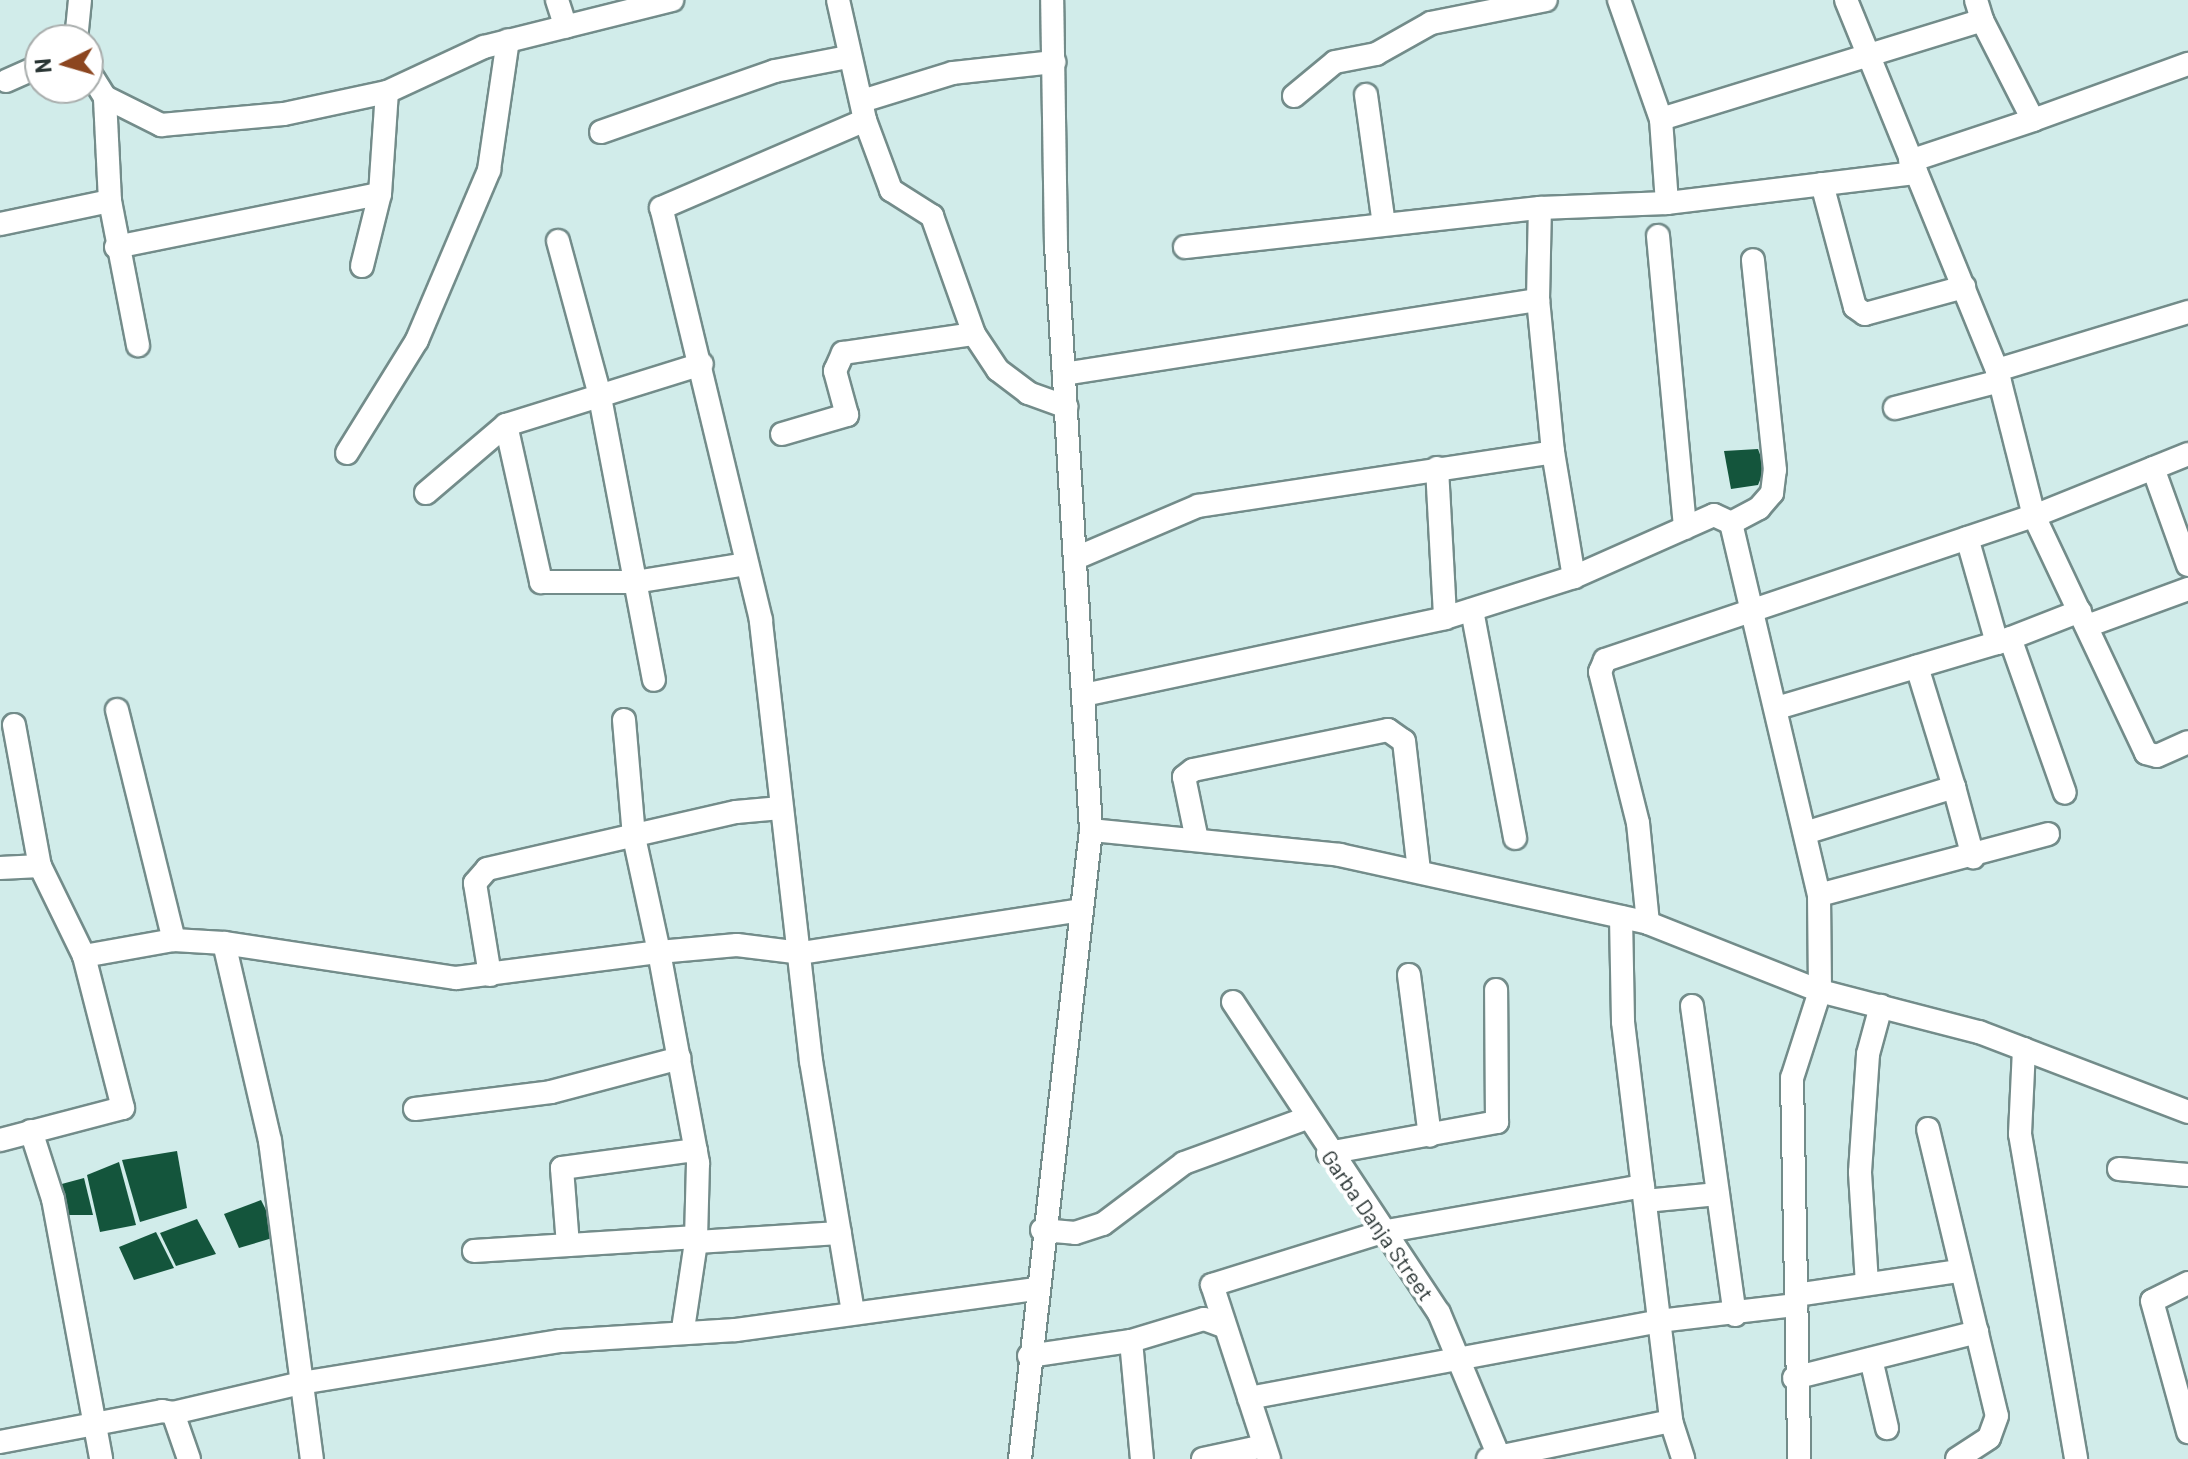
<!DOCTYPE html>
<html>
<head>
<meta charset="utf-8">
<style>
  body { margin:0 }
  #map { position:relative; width:2188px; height:1459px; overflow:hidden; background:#d1ecea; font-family:Barlow,sans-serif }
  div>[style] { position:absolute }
  .building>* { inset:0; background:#14553c }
  .roads { filter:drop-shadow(2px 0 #738c8a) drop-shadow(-2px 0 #738c8a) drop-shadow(0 2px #738c8a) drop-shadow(0 -2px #738c8a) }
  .street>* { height:22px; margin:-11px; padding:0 11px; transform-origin:11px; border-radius:11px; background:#fff }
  span { translate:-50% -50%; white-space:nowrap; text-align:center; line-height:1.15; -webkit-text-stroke:8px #fff; paint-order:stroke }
  .street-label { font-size:22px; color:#293433 }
  .north { position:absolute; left:24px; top:24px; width:80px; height:80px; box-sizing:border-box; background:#fff; border:2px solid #a9aead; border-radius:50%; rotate:265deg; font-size:22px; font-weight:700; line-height:32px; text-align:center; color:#293433 }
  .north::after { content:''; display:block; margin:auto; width:28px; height:36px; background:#8c4620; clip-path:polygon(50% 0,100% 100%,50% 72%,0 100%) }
</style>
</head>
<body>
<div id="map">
  <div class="building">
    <i style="clip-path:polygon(1758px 449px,1765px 468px,1758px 485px,1731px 489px,1724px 451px)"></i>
    <i style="clip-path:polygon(177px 1151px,187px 1208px,140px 1222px,122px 1160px)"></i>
    <i style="clip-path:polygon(119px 1162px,136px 1225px,100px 1232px,87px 1175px)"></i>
    <i style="clip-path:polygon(84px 1178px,93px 1215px,67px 1215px,58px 1185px)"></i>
    <i style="clip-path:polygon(261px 1200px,279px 1236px,239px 1248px,224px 1214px)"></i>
    <i style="clip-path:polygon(197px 1219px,216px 1254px,176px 1266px,160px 1233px)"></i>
    <i style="clip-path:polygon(156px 1232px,174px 1268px,134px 1280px,119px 1247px)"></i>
  </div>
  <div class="roads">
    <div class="street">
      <i style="left:557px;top:0;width:28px;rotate:72deg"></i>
      <i style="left:838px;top:0;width:123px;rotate:77.3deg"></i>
      <i style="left:865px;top:120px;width:75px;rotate:69.6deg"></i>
      <i style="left:891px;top:190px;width:49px;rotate:32.4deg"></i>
      <i style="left:932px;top:216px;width:125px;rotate:70.4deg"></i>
      <i style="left:974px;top:334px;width:43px;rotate:56.3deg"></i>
      <i style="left:998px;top:370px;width:38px;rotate:37deg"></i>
      <i style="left:1028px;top:393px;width:41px;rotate:19.7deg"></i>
      <i style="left:1619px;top:0;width:126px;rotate:70.6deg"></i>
      <i style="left:1846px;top:0;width:400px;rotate:67.8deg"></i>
      <i style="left:1997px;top:370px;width:151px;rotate:75.8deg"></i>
      <i style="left:2034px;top:516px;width:262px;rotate:64.7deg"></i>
      <i style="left:2146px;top:753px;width:11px;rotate:15deg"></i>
      <i style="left:2157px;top:756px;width:34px;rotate:-24deg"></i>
      <i style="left:1976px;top:0;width:21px;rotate:73deg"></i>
      <i style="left:76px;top:40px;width:40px;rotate:-84.3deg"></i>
      <i style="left:88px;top:70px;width:32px;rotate:58deg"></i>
      <i style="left:105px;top:97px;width:63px;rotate:26.6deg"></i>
      <i style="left:161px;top:125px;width:123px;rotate:-5.1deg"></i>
      <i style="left:284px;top:114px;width:105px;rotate:-12.1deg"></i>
      <i style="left:387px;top:92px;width:107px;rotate:-24.9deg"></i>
      <i style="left:484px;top:47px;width:194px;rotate:-14deg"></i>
      <i style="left:6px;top:81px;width:37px;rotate:-24deg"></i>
      <i style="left:1366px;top:95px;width:130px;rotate:82.1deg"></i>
      <i style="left:1294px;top:96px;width:53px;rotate:-39.7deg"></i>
      <i style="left:1335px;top:62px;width:42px;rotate:-11deg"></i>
      <i style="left:1376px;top:54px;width:63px;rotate:-29.4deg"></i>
      <i style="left:1431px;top:23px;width:117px;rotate:-11.3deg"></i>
      <i style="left:862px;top:101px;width:95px;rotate:-17.1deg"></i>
      <i style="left:953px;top:73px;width:102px;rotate:-6.2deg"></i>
      <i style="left:601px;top:132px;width:184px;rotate:-19.3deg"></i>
      <i style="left:775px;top:71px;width:74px;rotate:-10.9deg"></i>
      <i style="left:1910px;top:161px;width:130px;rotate:-18.4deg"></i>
      <i style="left:1822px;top:184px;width:127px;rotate:75deg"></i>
      <i style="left:1855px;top:307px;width:12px;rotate:35deg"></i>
      <i style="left:1865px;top:314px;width:103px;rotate:-15.3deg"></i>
      <i style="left:110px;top:201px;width:147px;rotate:79deg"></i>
      <i style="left:1667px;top:203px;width:251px;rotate:-6.9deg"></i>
      <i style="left:0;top:224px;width:112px;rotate:-11.8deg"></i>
      <i style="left:110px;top:201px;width:104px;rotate:-92.8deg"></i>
      <i style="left:1658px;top:236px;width:293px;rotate:84.7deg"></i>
      <i style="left:558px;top:241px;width:156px;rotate:74.8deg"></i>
      <i style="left:599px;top:392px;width:293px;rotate:79.2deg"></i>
      <i style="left:116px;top:247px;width:269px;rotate:-11.4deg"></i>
      <i style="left:1185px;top:247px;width:357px;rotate:-6.3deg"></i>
      <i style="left:362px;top:266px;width:74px;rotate:-76deg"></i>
      <i style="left:380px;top:194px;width:102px;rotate:-86.1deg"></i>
      <i style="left:1997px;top:370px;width:200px;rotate:-16.9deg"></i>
      <i style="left:1064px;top:374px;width:480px;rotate:-8.9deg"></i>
      <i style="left:1895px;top:408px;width:108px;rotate:-14.4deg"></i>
      <i style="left:506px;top:425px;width:161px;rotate:77.4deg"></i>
      <i style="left:541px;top:582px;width:94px"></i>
      <i style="left:635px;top:582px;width:112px;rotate:-9.2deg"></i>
      <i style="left:782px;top:434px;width:68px;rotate:-16.3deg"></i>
      <i style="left:847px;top:415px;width:46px;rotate:-105.3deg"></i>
      <i style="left:835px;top:371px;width:20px;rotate:-66deg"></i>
      <i style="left:843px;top:353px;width:132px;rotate:-8.3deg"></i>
      <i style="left:1553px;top:452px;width:127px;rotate:80.5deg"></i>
      <i style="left:347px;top:453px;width:133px;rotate:-58.2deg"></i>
      <i style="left:417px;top:340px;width:185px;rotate:-67deg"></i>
      <i style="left:489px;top:170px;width:131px;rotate:-81.7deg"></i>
      <i style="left:1437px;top:468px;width:150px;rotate:86.9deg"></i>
      <i style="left:2153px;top:468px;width:103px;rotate:70.2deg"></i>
      <i style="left:426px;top:493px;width:105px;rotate:-40.4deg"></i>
      <i style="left:506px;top:425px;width:205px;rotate:-17.3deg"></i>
      <i style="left:1731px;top:523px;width:32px;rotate:-28deg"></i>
      <i style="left:1759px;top:508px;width:20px;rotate:-49deg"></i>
      <i style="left:1772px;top:493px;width:23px;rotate:-83deg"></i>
      <i style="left:1775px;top:470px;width:211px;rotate:-96deg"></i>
      <i style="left:1076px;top:558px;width:133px;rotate:-23.1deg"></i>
      <i style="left:1198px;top:506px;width:359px;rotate:-8.6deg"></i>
      <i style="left:1553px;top:452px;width:153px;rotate:-95.6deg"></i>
      <i style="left:1538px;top:300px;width:92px;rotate:-88.8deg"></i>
      <i style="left:1540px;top:208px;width:127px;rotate:-2.3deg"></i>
      <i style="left:1667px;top:203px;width:84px;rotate:-94.1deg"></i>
      <i style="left:1661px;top:119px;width:336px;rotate:-17.1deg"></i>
      <i style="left:1982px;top:20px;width:112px;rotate:63deg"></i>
      <i style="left:2033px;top:120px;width:165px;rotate:-19.9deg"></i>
      <i style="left:1472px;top:610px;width:232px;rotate:79.3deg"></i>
      <i style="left:2087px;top:626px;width:108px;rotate:-20.1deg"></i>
      <i style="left:2010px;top:638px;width:164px;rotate:70.5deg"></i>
      <i style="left:1998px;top:643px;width:88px;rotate:-21.3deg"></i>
      <i style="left:1084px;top:695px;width:369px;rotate:-12deg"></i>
      <i style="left:1445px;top:618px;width:135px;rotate:-17.6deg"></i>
      <i style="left:1574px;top:577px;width:153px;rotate:-23.9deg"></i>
      <i style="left:1714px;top:515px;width:19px;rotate:25deg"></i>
      <i style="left:1731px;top:523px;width:382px;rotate:76.7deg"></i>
      <i style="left:1819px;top:895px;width:96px;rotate:89.4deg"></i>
      <i style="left:1820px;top:991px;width:91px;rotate:107.8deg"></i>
      <i style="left:1792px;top:1078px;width:381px;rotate:88.9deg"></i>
      <i style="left:1777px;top:708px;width:229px;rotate:-16.5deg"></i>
      <i style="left:1997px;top:643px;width:109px;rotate:-105.9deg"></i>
      <i style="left:117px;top:710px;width:237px;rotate:76.1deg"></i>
      <i style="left:624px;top:720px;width:117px;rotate:85.1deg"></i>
      <i style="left:634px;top:837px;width:118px;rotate:77.7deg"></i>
      <i style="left:659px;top:952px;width:78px;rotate:-5.1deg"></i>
      <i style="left:737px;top:945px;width:64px;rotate:7.1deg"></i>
      <i style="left:801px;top:953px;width:283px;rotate:-8.7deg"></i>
      <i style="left:14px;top:725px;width:143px;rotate:79.6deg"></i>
      <i style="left:1954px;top:787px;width:73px;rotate:74.8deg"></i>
      <i style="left:1091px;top:830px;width:250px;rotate:5.7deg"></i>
      <i style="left:1340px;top:855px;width:315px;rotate:12.4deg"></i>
      <i style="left:1648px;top:923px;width:185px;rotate:21.6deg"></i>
      <i style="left:1820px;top:991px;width:164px;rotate:14.5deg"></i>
      <i style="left:1979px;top:1032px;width:224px;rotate:20.9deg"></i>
      <i style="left:1808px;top:832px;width:153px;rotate:-17.1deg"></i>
      <i style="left:1954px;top:787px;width:126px;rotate:-107.1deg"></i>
      <i style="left:1196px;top:835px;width:59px;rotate:-101.7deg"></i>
      <i style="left:1184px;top:777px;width:11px;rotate:-38deg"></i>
      <i style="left:1193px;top:770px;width:199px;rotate:-11.6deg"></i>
      <i style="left:1388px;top:730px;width:19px;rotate:35deg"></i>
      <i style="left:1404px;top:741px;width:131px;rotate:83.4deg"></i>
      <i style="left:0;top:868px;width:40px;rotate:-2.9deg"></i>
      <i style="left:40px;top:866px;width:100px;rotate:63.9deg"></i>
      <i style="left:1819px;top:895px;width:237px;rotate:-14.9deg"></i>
      <i style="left:1621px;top:917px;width:105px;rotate:88.9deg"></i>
      <i style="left:1623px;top:1022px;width:402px;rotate:83.1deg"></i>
      <i style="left:1671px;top:1421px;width:40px;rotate:72deg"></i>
      <i style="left:1648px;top:923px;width:100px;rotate:-95.7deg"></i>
      <i style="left:1638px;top:823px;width:156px;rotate:-104.1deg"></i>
      <i style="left:1600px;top:672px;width:13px;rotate:-67deg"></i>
      <i style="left:1605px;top:660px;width:453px;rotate:-18.6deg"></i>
      <i style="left:2034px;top:516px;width:166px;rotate:-21.9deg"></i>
      <i style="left:224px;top:943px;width:203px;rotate:76.9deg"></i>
      <i style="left:270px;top:1141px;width:321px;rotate:82.5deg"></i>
      <i style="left:490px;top:975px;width:93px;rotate:-99.3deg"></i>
      <i style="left:475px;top:883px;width:18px;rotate:-49deg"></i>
      <i style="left:487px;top:869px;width:255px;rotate:-12.9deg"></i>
      <i style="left:736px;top:812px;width:45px;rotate:-5.1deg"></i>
      <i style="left:1409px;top:975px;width:162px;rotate:82.6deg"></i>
      <i style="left:1233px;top:1002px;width:373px;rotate:56.5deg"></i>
      <i style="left:1439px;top:1313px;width:158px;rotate:67.3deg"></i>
      <i style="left:1692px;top:1006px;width:312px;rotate:82.1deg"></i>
      <i style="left:2024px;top:1049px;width:85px;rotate:92.7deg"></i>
      <i style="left:2020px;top:1134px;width:330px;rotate:80.2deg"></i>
      <i style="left:415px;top:1109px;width:137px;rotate:-7.1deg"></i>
      <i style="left:551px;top:1092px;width:133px;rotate:-14.8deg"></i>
      <i style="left:1928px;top:1129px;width:295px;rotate:76.5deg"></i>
      <i style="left:1997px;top:1416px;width:23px;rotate:110deg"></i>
      <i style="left:1989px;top:1438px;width:38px;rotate:147deg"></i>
      <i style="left:31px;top:1131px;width:71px;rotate:72.1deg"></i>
      <i style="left:53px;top:1199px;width:264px;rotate:79.5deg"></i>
      <i style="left:0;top:1140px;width:127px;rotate:-14.6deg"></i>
      <i style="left:123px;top:1108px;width:157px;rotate:-104.4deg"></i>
      <i style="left:84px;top:956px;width:91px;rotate:-10.1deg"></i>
      <i style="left:174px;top:940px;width:50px;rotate:3.4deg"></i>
      <i style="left:224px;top:943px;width:235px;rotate:8.6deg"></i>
      <i style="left:456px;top:978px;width:205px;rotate:-7.3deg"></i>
      <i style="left:659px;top:952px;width:215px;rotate:79.5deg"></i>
      <i style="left:698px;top:1163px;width:79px;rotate:91.5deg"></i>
      <i style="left:696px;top:1242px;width:88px;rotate:98.5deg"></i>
      <i style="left:1328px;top:1153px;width:172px;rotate:-10.4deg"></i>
      <i style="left:1497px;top:1122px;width:132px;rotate:-90.4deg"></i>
      <i style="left:2119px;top:1169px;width:69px;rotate:5deg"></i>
      <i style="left:1645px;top:1201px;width:73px;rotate:-5.5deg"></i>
      <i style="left:1042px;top:1230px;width:33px;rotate:5deg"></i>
      <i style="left:1075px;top:1233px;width:29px;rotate:-18deg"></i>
      <i style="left:1103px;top:1224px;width:101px;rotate:-37deg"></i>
      <i style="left:1184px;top:1163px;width:128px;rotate:-20.1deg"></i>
      <i style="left:696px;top:1242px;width:144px;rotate:-3.6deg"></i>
      <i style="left:568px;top:1245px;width:77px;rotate:-94.5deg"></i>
      <i style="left:562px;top:1168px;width:135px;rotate:-7.7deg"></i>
      <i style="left:474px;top:1251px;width:223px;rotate:-3.6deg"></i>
      <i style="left:2188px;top:1283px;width:40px;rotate:153.4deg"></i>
      <i style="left:2152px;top:1301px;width:136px;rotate:74.6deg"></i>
      <i style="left:1867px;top:1284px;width:112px;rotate:-93.6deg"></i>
      <i style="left:1860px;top:1172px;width:118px;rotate:-86.1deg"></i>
      <i style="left:1868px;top:1054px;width:50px;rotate:-74.8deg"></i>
      <i style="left:1796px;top:1295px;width:165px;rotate:-8.4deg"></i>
      <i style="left:853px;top:1312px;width:254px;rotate:-99.5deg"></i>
      <i style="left:811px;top:1061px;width:444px;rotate:-96.5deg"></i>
      <i style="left:761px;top:620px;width:424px;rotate:-103.6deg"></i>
      <i style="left:661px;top:208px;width:222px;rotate:-23.3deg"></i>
      <i style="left:1131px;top:1341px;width:119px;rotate:84.7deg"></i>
      <i style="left:1029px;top:1356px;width:103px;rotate:-8.4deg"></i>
      <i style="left:1131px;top:1341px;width:76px;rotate:-16.8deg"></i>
      <i style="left:1204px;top:1319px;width:20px;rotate:20deg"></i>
      <i style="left:1871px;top:1359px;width:71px;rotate:76.9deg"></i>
      <i style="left:1794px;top:1378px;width:189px;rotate:-14.1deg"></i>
      <i style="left:1249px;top:1398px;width:417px;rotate:-10.6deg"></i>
      <i style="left:1659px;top:1321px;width:138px;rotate:-6.7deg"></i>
      <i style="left:173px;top:1413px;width:131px;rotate:-13.2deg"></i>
      <i style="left:301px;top:1383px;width:263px;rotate:-9.2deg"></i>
      <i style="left:561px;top:1341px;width:175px;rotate:-3.6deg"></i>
      <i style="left:736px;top:1330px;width:303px;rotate:-7.8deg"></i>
      <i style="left:0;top:1442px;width:165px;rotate:-10.8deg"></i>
      <i style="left:162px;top:1411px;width:11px;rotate:10deg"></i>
      <i style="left:173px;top:1413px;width:49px;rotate:70.8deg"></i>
      <i style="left:1020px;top:1459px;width:633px;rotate:-83.56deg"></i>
      <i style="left:1091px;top:830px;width:586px;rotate:-93.42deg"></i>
      <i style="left:1056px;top:245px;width:245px;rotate:-90.9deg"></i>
      <i style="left:1203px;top:1459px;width:62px;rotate:-12deg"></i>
      <i style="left:1269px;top:1459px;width:183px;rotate:-108.1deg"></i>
      <i style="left:1212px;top:1285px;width:178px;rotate:-17.3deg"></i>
      <i style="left:1382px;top:1232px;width:265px;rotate:-10deg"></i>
      <i style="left:1488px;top:1459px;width:187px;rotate:-11.7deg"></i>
    </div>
  </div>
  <div class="street-label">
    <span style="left:1378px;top:1225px;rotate:55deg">Garba Danja Street</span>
  </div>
  <div class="north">N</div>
</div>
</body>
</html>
